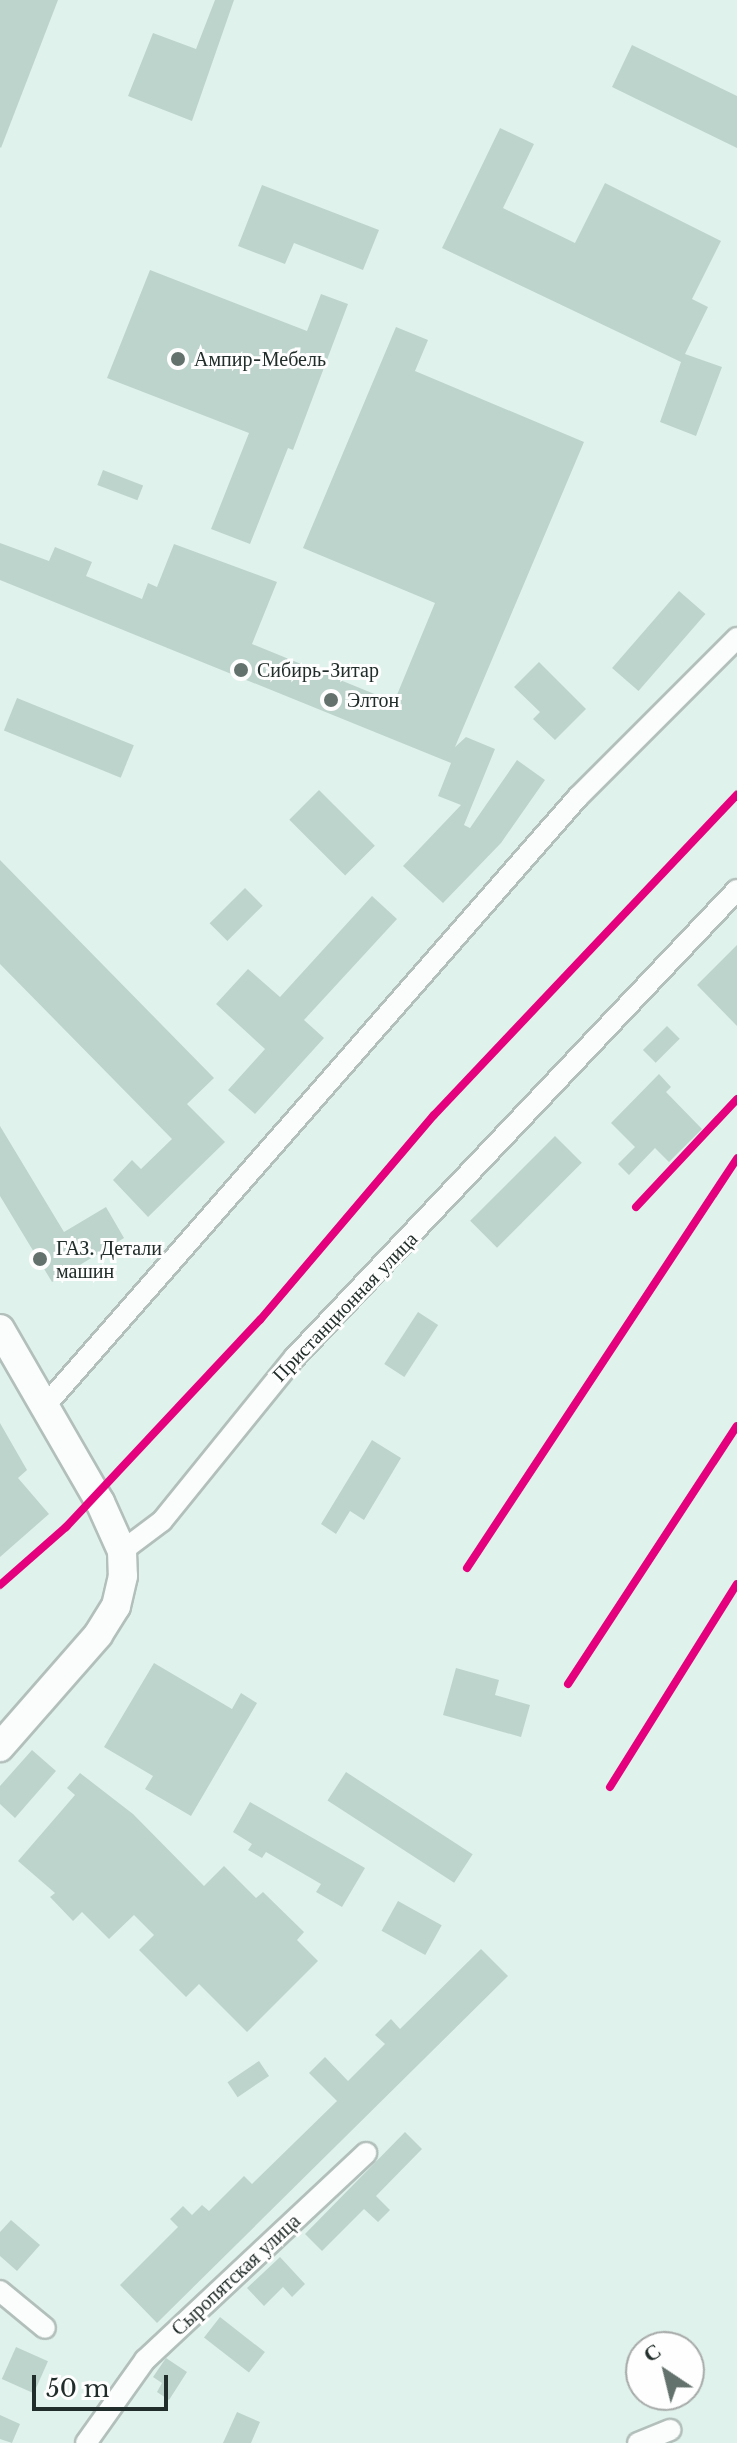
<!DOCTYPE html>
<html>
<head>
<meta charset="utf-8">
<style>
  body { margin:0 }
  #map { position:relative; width:737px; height:2443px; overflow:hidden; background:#e0f2ec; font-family:"Libre Baskerville",serif }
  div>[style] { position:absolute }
  .building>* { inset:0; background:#bdd4cd; transform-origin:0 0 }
  .roads { filter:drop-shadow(2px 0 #b2bfbb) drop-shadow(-2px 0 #b2bfbb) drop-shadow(0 2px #b2bfbb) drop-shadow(0 -2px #b2bfbb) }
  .street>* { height:20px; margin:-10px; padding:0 10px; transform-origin:10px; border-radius:10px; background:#fafdfc }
  .secondary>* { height:28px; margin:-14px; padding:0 14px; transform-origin:14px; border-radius:14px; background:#fafdfc }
  .rail-1>* { height:8px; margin:-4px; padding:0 4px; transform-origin:4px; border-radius:4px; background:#e5007d }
  .dots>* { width:22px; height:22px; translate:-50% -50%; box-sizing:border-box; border:4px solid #fefefe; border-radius:50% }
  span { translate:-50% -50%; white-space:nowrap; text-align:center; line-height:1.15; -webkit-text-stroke:6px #fefefe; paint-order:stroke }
  .poi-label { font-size:20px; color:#212d2a }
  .left { translate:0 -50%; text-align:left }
  .street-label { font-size:20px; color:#212d2a }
  .north { position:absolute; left:625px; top:2331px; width:80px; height:80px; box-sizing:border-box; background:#fefefe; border:2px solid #a6aaa9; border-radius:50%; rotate:325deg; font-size:22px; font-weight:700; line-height:32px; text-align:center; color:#212d2a }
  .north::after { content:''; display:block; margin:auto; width:28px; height:36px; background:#64726e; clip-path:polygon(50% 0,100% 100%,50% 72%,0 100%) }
  .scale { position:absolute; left:32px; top:2375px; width:136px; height:36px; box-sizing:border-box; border:4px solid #212d2a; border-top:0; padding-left:10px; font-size:24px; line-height:28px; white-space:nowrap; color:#212d2a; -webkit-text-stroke:6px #fefefe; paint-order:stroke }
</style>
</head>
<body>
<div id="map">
  <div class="building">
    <i style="clip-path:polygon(0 0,58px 0,1px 148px,0 147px)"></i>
    <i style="clip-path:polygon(215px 0,234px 0,192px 121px,128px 96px,153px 33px,196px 49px)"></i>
    <i style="clip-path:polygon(632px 45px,737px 96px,737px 148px,612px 87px)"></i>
    <i style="clip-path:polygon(500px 128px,534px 144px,503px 208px,575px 243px,605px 183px,721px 241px,692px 299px,708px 307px,685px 354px,722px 367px,696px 436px,660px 422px,681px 362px,442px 248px)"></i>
    <i style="clip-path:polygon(262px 185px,379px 230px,363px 270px,294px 243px,285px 264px,238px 246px)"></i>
    <i style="clip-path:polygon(150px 270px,307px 331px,321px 294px,348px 304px,293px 450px,288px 448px,250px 544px,211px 529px,249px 433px,107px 378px)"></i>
    <i style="clip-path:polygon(396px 327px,428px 340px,415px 371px,584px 442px,455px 747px,466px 737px,495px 749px,464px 825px,470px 828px,517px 760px,545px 780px,501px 843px,443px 903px,403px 866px,461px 805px,438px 796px,451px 763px,0 580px,0 543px,49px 561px,55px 547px,92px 562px,86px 576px,142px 599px,148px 583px,157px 587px,174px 544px,277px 582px,252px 644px,394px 702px,435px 603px,303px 548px)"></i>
    <i style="left:103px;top:470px;width:43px;height:16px;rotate:21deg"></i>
    <i style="left:679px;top:591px;width:35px;height:102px;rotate:41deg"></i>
    <i style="clip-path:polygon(539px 662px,586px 709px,555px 740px,533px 719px,540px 712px,514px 687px)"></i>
    <i style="left:17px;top:698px;width:126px;height:35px;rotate:22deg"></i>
    <i style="left:319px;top:790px;width:79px;height:42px;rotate:45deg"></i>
    <i style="clip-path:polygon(0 860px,214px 1078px,187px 1104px,225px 1142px,148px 1217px,113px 1180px,132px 1160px,141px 1169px,172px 1139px,0 964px)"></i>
    <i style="left:245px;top:888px;width:25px;height:50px;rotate:45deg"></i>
    <i style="clip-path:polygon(372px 896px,397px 919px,304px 1020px,324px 1038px,255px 1114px,228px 1090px,265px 1049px,216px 1004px,248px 969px,280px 997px)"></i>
    <i style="clip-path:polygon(737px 945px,737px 1026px,697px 985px)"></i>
    <i style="left:667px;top:1026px;width:18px;height:34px;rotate:45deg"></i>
    <i style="clip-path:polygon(659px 1074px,671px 1087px,666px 1092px,702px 1129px,669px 1162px,655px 1148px,629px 1175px,618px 1164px,635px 1147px,611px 1123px)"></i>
    <i style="clip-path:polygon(0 1126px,64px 1232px,106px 1207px,124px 1238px,52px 1282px,0 1196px)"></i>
    <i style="left:555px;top:1136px;width:38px;height:120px;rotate:45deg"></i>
    <i style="left:418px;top:1312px;width:24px;height:62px;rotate:33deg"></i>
    <i style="clip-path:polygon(0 1423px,27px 1470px,18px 1478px,49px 1514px,0 1557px)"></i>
    <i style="clip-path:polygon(372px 1440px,401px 1458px,364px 1520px,350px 1511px,336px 1534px,321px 1524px)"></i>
    <i style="clip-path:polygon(154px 1663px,232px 1709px,241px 1693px,257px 1703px,191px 1816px,145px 1789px,153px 1776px,104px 1747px)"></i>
    <i style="clip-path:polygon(456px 1668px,499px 1680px,495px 1695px,530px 1705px,521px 1737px,443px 1715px)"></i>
    <i style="clip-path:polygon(32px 1750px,56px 1771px,15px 1818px,0 1804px,0 1786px)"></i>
    <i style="left:346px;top:1772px;width:151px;height:34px;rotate:33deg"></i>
    <i style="clip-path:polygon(80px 1773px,133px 1814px,204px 1886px,224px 1866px,256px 1898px,263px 1892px,304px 1932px,297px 1940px,318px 1961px,247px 2032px,199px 1984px,186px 1997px,139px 1950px,154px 1935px,134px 1915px,109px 1939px,82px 1912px,73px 1921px,50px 1897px,55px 1893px,18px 1861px,75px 1795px,67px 1788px)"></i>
    <i style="clip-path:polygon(250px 1802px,365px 1868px,342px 1907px,316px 1892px,321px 1884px,266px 1852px,262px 1858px,248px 1850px,252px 1844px,233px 1832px)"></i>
    <i style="left:398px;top:1901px;width:50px;height:34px;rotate:29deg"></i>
    <i style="clip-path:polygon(481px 1949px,508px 1976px,157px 2323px,120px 2285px,178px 2227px,170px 2219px,183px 2206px,192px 2215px,202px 2205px,209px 2211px,244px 2176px,252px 2184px,337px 2101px,309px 2073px,325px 2057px,348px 2081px,385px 2044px,375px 2035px,391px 2019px,400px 2029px)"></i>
    <i style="left:259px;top:2061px;width:18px;height:38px;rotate:56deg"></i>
    <i style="clip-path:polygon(405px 2132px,422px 2149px,376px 2196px,390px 2210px,378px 2222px,364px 2209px,322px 2251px,305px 2234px)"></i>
    <i style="clip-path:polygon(11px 2220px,40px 2245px,17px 2271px,0 2256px,0 2232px)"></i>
    <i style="clip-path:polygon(280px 2257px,305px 2284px,292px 2297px,283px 2287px,264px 2306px,247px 2288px)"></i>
    <i style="left:220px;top:2317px;width:57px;height:26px;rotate:38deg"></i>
    <i style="left:16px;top:2347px;width:35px;height:35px;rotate:24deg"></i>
    <i style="clip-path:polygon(166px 2358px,187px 2372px,169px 2400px,157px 2392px,162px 2383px,153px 2377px)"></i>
    <i style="clip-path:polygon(237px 2412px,260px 2422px,251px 2443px,223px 2443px)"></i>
    <i style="clip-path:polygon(0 2415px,20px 2424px,12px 2443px,0 2439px)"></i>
  </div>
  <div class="roads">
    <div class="street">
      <i style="left:44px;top:1407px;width:811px;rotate:-48.8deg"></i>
      <i style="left:578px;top:797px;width:225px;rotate:-45deg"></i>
      <i style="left:122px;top:1551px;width:50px;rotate:-36.9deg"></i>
      <i style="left:162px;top:1521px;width:211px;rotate:-51deg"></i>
      <i style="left:295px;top:1357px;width:643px;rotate:-46.58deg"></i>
      <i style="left:0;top:2291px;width:58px;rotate:39.4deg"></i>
      <i style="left:86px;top:2443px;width:102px;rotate:-54.6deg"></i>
      <i style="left:145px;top:2360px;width:303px;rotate:-43.1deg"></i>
      <i style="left:638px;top:2443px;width:35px;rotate:-22deg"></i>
    </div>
    <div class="secondary">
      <i style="left:0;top:1329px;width:200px;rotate:60deg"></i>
      <i style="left:100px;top:1502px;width:54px;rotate:65.8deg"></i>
      <i style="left:122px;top:1551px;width:25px;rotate:88deg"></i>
      <i style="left:123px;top:1576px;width:31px;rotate:103deg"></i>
      <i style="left:116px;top:1606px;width:34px;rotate:122deg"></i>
      <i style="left:98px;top:1635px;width:149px;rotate:131.2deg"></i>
    </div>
  </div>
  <div class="rail-1">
    <i style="left:636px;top:1207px;width:148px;rotate:-46.9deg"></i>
    <i style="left:467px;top:1568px;width:491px;rotate:-56.6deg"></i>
    <i style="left:0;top:1585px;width:88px;rotate:-41.3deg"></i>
    <i style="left:66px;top:1527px;width:284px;rotate:-46.9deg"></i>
    <i style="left:260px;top:1320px;width:269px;rotate:-49.7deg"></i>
    <i style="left:434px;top:1115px;width:441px;rotate:-46.6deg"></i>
    <i style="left:568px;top:1684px;width:308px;rotate:-56.8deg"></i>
    <i style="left:610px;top:1787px;width:239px;rotate:-58deg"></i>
  </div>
  <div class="dots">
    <i style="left:178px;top:359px;background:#64726e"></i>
    <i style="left:241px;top:670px;background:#64726e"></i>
    <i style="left:331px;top:700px;background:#64726e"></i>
    <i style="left:40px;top:1259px;background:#64726e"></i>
  </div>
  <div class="poi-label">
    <span class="left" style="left:194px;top:359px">Ампир-Мебель</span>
    <span class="left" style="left:257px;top:670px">Сибирь-Зитар</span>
    <span class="left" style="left:347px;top:700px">Элтон</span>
    <span class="left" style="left:56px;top:1260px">ГАЗ. Детали<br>машин</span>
  </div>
  <div class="street-label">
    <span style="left:345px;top:1307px;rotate:-46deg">Пристанционная улица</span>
    <span style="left:236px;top:2275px;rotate:-43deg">Сыропятская улица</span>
  </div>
  <div class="north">С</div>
  <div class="scale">50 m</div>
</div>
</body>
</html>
